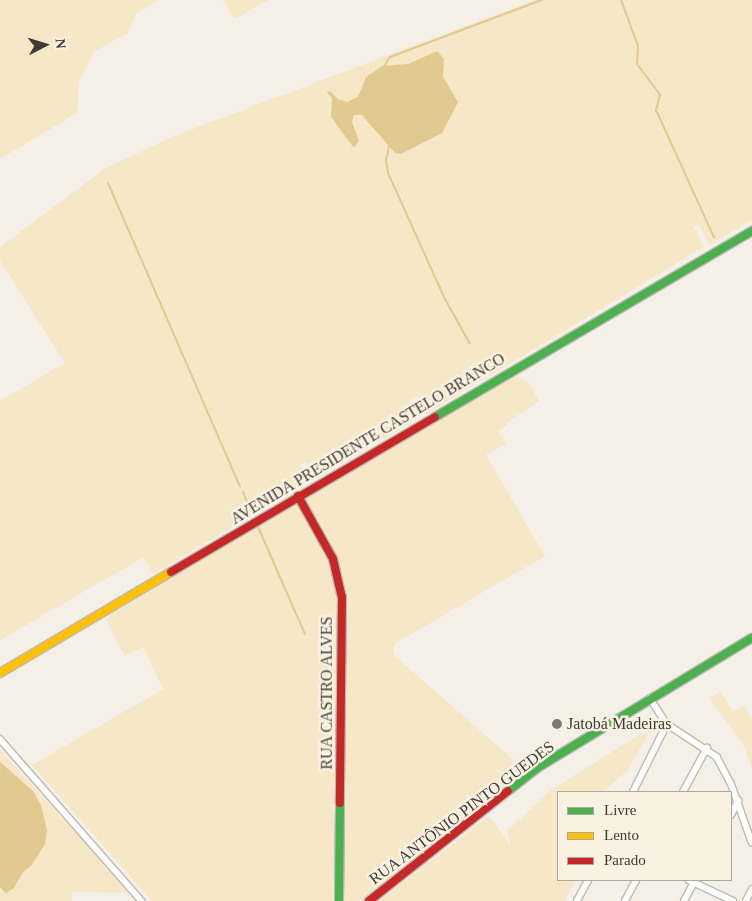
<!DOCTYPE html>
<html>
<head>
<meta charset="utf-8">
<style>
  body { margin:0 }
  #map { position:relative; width:752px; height:901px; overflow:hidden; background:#f4f0e7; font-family:Georgia,serif }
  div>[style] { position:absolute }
  .green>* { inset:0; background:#f6e7c7 }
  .water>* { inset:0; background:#e1c990 }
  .stream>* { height:2px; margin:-1px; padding:0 1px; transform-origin:1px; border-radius:1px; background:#e1c990 }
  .roads { filter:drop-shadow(1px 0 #bcbab3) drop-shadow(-1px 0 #bcbab3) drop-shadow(0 1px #bcbab3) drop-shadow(0 -1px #bcbab3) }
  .street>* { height:5.5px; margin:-2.75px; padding:0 2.75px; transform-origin:2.75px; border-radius:2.75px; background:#fdfdfb }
  .fast>* { height:8px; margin:-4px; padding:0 4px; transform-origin:4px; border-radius:4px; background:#4caf50 }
  .slow>* { height:8px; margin:-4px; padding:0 4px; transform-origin:4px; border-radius:4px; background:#ffc107 }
  .jam>* { height:8px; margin:-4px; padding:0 4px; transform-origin:4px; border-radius:4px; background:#c62828 }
  .dots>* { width:14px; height:14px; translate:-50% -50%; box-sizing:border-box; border:2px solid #f9f2e2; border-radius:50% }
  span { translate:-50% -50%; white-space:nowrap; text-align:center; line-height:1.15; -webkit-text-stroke:5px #f9f2e2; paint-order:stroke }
  .street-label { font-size:16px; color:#3e3b35 }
  .poi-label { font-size:16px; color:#3e3b35 }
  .left { translate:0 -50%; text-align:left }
  .legend { position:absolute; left:557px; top:791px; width:175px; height:90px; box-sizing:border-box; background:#f9f2e2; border:1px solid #aea99d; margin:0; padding:6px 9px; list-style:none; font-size:15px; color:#3e3b35 }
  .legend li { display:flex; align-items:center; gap:10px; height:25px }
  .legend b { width:25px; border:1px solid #aea99d }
  .north { position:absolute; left:20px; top:20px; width:50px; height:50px; -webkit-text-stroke:4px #f9f2e2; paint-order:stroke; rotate:85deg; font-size:14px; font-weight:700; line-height:20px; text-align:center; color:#3e3b35 }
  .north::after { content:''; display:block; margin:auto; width:18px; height:22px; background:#3e3b35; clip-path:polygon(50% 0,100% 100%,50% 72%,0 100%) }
</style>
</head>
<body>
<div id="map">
  <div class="green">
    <i style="clip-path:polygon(0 0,161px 0,136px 13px,128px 33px,95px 51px,79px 81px,77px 113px,0 159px)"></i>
    <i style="clip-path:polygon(223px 0,268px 0,234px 19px)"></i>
    <i style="clip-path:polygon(535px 0,752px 0,752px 220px,710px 245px,698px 224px,694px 227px,704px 247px,426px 414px,416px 395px,409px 400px,419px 418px,316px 479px,306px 461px,300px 465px,310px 481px,153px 574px,144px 557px,0 640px,0 401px,65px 363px,0 261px,0 247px,106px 168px,174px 136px)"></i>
    <i style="clip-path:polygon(518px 377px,528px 382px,539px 401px,506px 423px,507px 425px,498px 431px,506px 444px,486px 455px,545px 556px,396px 643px,393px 650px,395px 656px,526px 771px,361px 901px,152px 901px,32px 765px,163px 689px,143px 647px,125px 656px,105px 618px,503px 379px)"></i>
    <i style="clip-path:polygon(720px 691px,733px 712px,744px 706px,752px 719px,752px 769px,744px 746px,709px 698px)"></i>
    <i style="clip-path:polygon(652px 727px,628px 770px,603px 792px,558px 792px,558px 880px,576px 880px,564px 901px,379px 901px,489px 816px,511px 846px,507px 831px,552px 789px)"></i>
    <i style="clip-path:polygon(0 750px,131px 893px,72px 892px,72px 901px,0 901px)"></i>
  </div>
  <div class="water">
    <i style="clip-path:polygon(437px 51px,444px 59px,443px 77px,458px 102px,442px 133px,401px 154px,395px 153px,362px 115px,354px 115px,352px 122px,359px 141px,354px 148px,331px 117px,332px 98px,327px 92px,330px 91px,338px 99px,347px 102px,358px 97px,366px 77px,382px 66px,408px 64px)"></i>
    <i style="clip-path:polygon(0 762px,33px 791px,41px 805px,47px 830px,45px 844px,31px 866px,23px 872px,14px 888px,6px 893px,0 887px)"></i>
  </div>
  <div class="stream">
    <i style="left:621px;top:0;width:49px;rotate:69.7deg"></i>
    <i style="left:638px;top:46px;width:18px;rotate:93deg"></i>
    <i style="left:637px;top:64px;width:39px;rotate:53deg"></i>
    <i style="left:660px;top:95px;width:16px;rotate:105deg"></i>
    <i style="left:656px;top:110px;width:140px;rotate:65.5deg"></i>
    <i style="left:383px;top:68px;width:13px;rotate:-58deg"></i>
    <i style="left:390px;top:57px;width:162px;rotate:-20.6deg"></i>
    <i style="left:389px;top:146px;width:14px;rotate:102deg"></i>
    <i style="left:386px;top:160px;width:13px;rotate:81deg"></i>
    <i style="left:388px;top:173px;width:138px;rotate:65.7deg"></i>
    <i style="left:445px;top:299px;width:51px;rotate:60.9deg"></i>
    <i style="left:108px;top:183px;width:331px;rotate:66.5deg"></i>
    <i style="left:243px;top:492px;width:23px;rotate:67deg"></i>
    <i style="left:258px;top:527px;width:117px;rotate:66.3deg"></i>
  </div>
  <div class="roads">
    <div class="street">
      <i style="left:650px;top:698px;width:31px;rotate:57deg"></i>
      <i style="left:667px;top:724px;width:60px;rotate:33.4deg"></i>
      <i style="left:717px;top:757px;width:30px;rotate:62deg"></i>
      <i style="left:731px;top:783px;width:63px;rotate:70.4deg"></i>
      <i style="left:0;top:739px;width:215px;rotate:48.8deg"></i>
      <i style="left:633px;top:792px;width:76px;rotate:-63.4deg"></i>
      <i style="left:683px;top:792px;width:50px;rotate:-61.4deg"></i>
      <i style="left:731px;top:815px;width:16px;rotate:-63deg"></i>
      <i style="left:689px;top:880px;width:49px;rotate:25.5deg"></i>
      <i style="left:577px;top:901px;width:24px;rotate:-62deg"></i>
      <i style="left:625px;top:901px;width:24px;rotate:-62deg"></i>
      <i style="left:684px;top:901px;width:24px;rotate:-62deg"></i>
      <i style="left:746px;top:901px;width:13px;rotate:-63deg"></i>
    </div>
    <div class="fast">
      <i style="left:435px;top:417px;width:368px;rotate:-30.4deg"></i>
      <i style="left:508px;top:791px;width:37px;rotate:-38deg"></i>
      <i style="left:537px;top:768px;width:251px;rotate:-31.2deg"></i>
      <i style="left:339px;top:901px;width:98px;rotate:-89.4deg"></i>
    </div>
    <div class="slow">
      <i style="left:0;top:673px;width:199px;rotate:-30.6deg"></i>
    </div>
    <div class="jam">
      <i style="left:298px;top:496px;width:72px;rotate:60.9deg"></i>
      <i style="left:333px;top:559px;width:39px;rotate:77deg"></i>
      <i style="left:342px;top:597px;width:206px;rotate:90.6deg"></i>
      <i style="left:171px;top:572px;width:306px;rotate:-30.4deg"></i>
      <i style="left:369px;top:901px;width:177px;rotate:-38.4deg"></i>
    </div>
  </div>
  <div class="dots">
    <i style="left:557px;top:724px;background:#7e7a73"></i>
  </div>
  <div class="street-label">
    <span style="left:368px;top:439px;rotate:-31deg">AVENIDA PRESIDENTE CASTELO BRANCO</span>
    <span style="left:327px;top:693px;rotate:-90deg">RUA CASTRO ALVES</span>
    <span style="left:462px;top:813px;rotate:-37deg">RUA ANTÔNIO PINTO GUEDES</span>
  </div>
  <div class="poi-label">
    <span class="left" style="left:567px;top:724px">Jatobá Madeiras</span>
  </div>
  <ul class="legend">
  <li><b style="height:6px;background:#4caf50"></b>Livre</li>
  <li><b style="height:6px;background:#ffc107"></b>Lento</li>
  <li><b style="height:6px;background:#c62828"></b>Parado</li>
  </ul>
  <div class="north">N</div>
</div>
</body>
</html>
